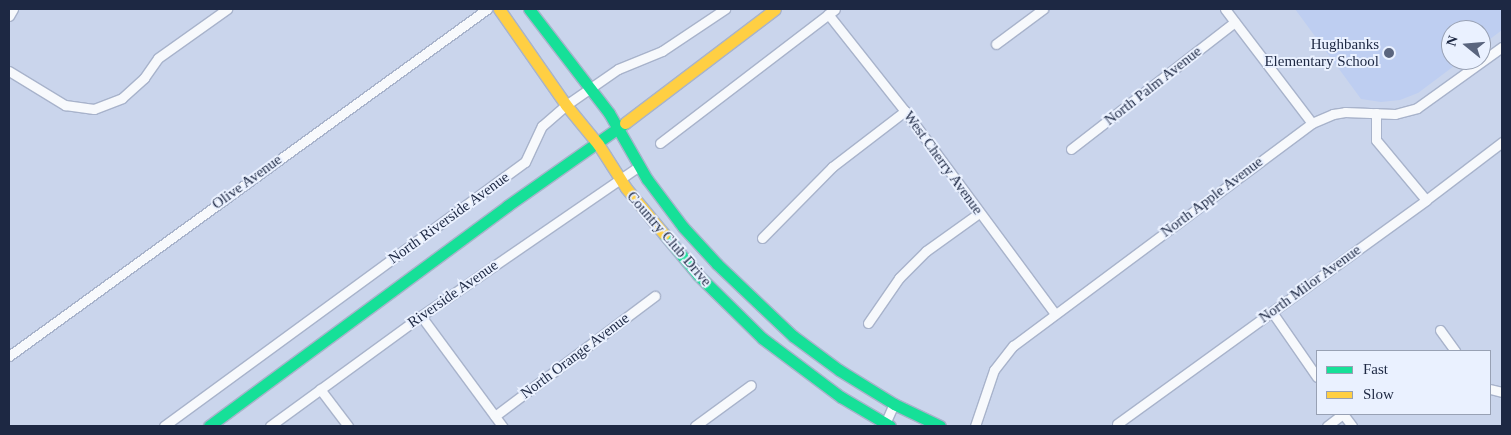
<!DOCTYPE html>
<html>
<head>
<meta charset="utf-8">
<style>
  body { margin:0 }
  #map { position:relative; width:1511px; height:435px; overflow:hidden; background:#cad5ec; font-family:Georgia,serif }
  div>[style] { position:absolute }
  .built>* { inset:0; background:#becef1 }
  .roads { filter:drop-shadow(1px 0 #a8b3cb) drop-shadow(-1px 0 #a8b3cb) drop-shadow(0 1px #a8b3cb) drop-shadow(0 -1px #a8b3cb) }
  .street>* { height:9px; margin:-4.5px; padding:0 4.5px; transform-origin:4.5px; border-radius:4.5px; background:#f7f9fc }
  .fast>* { height:11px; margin:-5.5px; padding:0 5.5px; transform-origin:5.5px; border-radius:5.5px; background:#16e098 }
  .slow>* { height:11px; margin:-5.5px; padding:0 5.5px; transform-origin:5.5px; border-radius:5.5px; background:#ffcf43 }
  .dots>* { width:14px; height:14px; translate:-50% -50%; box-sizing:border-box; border:2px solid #eaf1ff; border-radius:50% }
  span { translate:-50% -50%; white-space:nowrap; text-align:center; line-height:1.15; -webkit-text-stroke:4px #eaf1ff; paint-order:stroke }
  .poi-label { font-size:15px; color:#1d2843 }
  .right { translate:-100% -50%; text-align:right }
  .street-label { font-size:15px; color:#1d2843 }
  .frame { position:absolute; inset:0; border:10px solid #1d2843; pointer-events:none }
  .legend { position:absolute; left:1316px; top:350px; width:175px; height:65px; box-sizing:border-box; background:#eaf1ff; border:1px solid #98a1b4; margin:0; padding:6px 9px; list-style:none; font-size:15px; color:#1d2843 }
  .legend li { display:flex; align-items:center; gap:10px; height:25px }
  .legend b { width:25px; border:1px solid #98a1b4 }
  .north { position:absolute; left:1441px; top:20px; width:50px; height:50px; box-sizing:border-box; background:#eaf1ff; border:1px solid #98a1b4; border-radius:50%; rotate:287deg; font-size:14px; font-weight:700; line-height:20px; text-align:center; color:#1d2843 }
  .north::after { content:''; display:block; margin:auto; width:18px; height:22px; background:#5a657e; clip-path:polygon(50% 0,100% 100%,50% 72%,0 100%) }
</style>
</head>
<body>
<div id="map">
  <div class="built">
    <i style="clip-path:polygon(1295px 9px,1502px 9px,1502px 30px,1481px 46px,1481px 30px,1451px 30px,1451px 60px,1462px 60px,1418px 93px,1400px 100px,1381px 102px,1361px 99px)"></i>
  </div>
  <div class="roads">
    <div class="street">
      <i style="left:1225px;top:9px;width:143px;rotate:52.7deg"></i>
      <i style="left:828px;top:14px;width:124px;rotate:51.6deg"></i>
      <i style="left:905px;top:111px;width:252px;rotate:53.5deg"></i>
      <i style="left:9px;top:16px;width:8px;rotate:-60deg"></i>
      <i style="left:996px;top:44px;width:59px;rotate:-36.7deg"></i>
      <i style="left:9px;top:71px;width:66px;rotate:31.3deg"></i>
      <i style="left:65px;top:105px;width:29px;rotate:8deg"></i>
      <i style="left:94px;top:109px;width:30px;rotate:-21deg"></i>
      <i style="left:122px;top:98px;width:30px;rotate:-42deg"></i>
      <i style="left:144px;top:78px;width:24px;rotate:-55deg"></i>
      <i style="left:158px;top:58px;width:85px;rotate:-35.4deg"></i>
      <i style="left:1376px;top:113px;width:27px;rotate:90deg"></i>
      <i style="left:1376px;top:140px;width:78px;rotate:50.2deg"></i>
      <i style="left:660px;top:143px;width:220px;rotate:-37.4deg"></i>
      <i style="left:1071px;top:149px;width:207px;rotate:-37.8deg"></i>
      <i style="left:762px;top:238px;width:100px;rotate:-45.4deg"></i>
      <i style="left:832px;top:167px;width:92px;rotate:-37.5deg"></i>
      <i style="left:1272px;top:312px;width:79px;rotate:55.3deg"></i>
      <i style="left:421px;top:316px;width:137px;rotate:53.6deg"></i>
      <i style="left:868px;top:323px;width:55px;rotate:-55.4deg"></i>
      <i style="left:899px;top:278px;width:38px;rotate:-45deg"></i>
      <i style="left:926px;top:251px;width:65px;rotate:-35.6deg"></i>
      <i style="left:1440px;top:330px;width:26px;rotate:54deg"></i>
      <i style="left:9px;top:356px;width:591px;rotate:-35.98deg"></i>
      <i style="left:320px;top:389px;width:46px;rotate:52.9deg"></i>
      <i style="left:1490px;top:389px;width:12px;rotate:14deg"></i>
      <i style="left:1343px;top:414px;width:15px;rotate:53deg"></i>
      <i style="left:495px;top:416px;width:200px;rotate:-36.9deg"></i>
      <i style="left:1117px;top:424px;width:382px;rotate:-35.9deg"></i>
      <i style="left:1426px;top:200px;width:96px;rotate:-37.3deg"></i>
      <i style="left:164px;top:426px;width:447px;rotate:-36.2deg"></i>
      <i style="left:525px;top:162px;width:40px;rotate:-65deg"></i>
      <i style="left:542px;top:126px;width:32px;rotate:-41deg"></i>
      <i style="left:566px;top:105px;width:63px;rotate:-34.7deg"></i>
      <i style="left:618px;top:69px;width:48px;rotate:-22.2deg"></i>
      <i style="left:662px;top:51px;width:76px;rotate:-33.7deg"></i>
      <i style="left:270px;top:426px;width:187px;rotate:-36.1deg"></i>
      <i style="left:421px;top:316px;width:265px;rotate:-34.5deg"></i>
      <i style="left:695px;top:426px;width:69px;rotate:-36.2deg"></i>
      <i style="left:884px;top:426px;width:24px;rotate:-66deg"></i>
      <i style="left:975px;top:426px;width:59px;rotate:-71.3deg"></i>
      <i style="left:994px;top:370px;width:31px;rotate:-52deg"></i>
      <i style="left:1013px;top:346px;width:373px;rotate:-36.7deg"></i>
      <i style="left:1312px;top:123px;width:23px;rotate:-23deg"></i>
      <i style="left:1333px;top:114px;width:12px;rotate:-9deg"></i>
      <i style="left:1345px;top:112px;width:50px;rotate:2.3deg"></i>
      <i style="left:1395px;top:114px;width:23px;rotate:-15deg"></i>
      <i style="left:1417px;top:108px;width:105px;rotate:-35.7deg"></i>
      <i style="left:1327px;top:426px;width:20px;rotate:-37deg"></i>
    </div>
    <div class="fast">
      <i style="left:529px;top:9px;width:131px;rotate:52.4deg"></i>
      <i style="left:609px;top:113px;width:76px;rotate:60.1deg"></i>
      <i style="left:647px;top:179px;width:60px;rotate:53.1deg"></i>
      <i style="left:683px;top:227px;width:50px;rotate:47.4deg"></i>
      <i style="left:717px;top:264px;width:105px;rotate:43.5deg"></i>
      <i style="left:793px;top:336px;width:57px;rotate:36.5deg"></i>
      <i style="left:839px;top:370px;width:65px;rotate:31.7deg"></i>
      <i style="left:894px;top:404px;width:51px;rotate:25.6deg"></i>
      <i style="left:664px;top:234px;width:53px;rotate:50.3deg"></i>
      <i style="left:698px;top:275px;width:90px;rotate:44.5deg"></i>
      <i style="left:762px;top:338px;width:99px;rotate:36.8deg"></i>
      <i style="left:841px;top:397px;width:57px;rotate:30.6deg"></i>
      <i style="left:209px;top:426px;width:370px;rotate:-36.4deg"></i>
      <i style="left:507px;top:206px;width:144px;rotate:-35.1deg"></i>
    </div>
    <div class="slow">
      <i style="left:499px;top:9px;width:117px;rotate:55.1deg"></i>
      <i style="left:566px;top:105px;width:50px;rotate:50.6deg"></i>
      <i style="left:598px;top:144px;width:52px;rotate:57.5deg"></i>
      <i style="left:626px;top:188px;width:60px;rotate:50.4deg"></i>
      <i style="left:625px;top:123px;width:188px;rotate:-37.2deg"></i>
    </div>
  </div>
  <div class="dots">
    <i style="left:1389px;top:53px;background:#5a657e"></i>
  </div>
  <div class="poi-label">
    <span class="right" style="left:1379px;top:53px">Hughbanks<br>Elementary School</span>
  </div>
  <div class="street-label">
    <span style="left:1153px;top:86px;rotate:-38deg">North Palm Avenue</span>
    <span style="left:943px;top:163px;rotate:54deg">West Cherry Avenue</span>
    <span style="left:247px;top:182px;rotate:-36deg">Olive Avenue</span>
    <span style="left:1212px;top:197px;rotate:-37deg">North Apple Avenue</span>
    <span style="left:449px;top:218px;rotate:-36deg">North Riverside Avenue</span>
    <span style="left:669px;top:239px;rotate:49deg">Country Club Drive</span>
    <span style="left:1310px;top:284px;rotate:-36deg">North Milor Avenue</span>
    <span style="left:453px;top:294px;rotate:-35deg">Riverside Avenue</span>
    <span style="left:575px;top:356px;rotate:-37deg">North Orange Avenue</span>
  </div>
  <div class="frame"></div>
  <ul class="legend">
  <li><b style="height:6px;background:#16e098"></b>Fast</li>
  <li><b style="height:6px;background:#ffcf43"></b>Slow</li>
  </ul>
  <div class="north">N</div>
</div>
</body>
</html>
